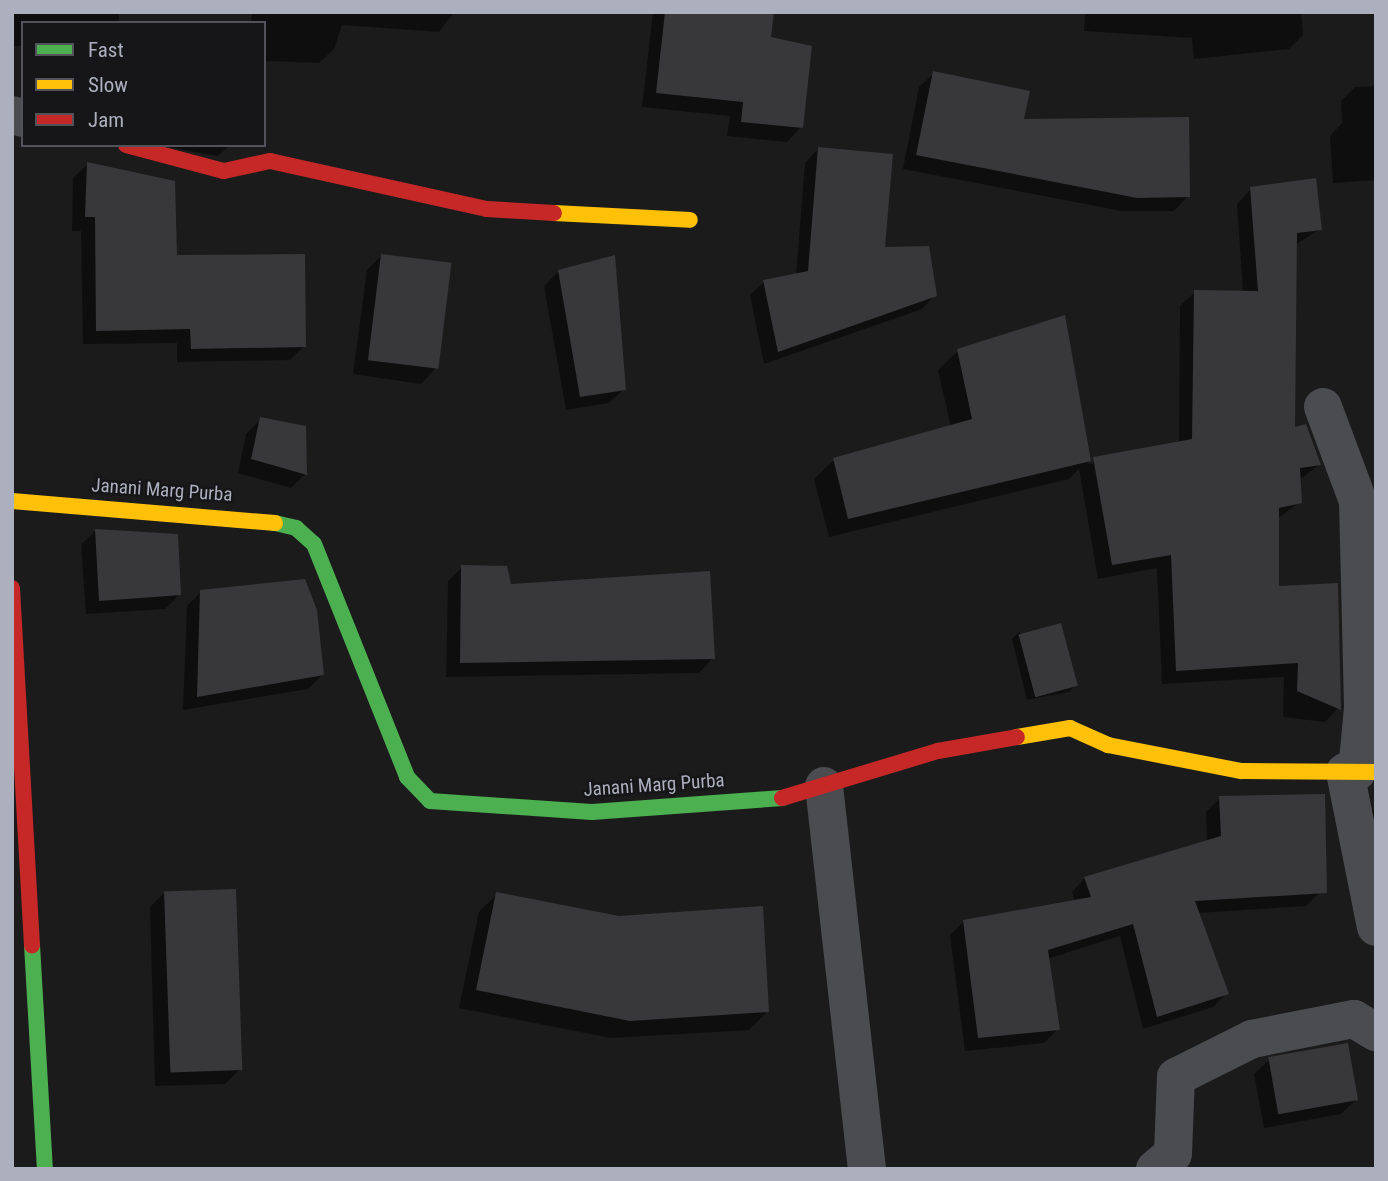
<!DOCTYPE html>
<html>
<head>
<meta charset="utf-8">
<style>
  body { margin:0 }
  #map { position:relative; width:1388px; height:1181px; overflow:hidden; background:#1b1b1c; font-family:"Roboto Condensed",sans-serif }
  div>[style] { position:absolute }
  .shadow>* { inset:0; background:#0007 }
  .building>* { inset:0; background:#38383a; transform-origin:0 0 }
  .street>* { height:38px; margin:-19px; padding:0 19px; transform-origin:19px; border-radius:19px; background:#4b4c4f }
  .fast>* { height:16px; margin:-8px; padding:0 8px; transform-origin:8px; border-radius:8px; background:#4caf50 }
  .slow>* { height:16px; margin:-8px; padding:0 8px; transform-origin:8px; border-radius:8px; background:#ffc107 }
  .jam>* { height:16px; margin:-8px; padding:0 8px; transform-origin:8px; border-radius:8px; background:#c62828 }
  span { translate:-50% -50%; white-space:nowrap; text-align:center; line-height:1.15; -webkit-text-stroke:5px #161518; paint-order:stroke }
  .street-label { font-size:19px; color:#acafbd }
  .frame { position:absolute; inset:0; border:14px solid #acafbd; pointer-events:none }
  .legend { position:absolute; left:21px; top:21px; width:245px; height:126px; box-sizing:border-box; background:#161518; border:2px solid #52535a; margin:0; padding:9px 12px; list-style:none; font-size:21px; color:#acafbd }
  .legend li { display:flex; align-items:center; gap:14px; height:35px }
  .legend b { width:35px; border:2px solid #52535a }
</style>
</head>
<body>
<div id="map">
  <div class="shadow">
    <i style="clip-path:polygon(12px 12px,119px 12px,119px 23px,23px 23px,23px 46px,12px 46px)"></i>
    <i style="clip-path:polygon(252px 12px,454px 12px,439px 32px,342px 25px,334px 49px,319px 63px,264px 61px,264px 23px,251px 23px)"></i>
    <i style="clip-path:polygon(653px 12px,773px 12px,769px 39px,801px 127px,787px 142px,727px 136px,730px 116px,642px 107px)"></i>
    <i style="clip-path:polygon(1085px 12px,1301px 12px,1303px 35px,1289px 49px,1194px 59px,1192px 38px,1084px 31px)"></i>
    <i style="clip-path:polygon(934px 73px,1022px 121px,1188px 196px,1174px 211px,1122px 211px,903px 169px,919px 87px)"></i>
    <i style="clip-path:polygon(1376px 86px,1376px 180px,1333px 183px,1330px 136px,1342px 123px,1341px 101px,1355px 87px)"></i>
    <i style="clip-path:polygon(155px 145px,230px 145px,218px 156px)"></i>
    <i style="clip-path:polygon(818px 149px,884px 249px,935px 295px,922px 309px,764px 364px,750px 295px,764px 282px,796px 275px,805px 163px)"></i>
    <i style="clip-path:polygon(88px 164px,175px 257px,304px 346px,290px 360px,177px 362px,177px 343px,83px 344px,81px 231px,72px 231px,73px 178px)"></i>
    <i style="clip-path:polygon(1251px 189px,1320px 229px,1295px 245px,1293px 429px,1319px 465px,1299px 480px,1300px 502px,1277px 519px,1277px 588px,1339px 707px,1325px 722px,1283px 717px,1284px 677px,1162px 684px,1157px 568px,1098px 579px,1079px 469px,1069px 479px,829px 537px,814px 479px,834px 460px,951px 427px,938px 370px,958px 351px,1063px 317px,1089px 464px,1179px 444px,1180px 306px,1195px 292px,1243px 292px,1237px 204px)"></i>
    <i style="clip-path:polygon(381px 256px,435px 369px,421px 384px,353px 374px,367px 270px)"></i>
    <i style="clip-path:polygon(559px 271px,624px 389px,609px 403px,566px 410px,544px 286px)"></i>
    <i style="clip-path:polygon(261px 419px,305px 474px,291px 488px,238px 473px,246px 434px)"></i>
    <i style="clip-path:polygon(96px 530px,179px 595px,165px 609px,86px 614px,81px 545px)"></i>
    <i style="clip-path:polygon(462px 567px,509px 585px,713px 658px,699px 673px,446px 677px,448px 581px)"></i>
    <i style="clip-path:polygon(201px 592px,322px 675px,308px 689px,183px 710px,187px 606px)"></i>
    <i style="clip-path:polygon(1019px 632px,1076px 685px,1069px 692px,1027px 700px,1012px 639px)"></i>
    <i style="clip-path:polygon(1220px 798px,1320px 892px,1306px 906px,1198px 913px,1227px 993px,1213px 1007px,1143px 1029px,1120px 936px,1047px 959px,1058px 1029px,1044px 1043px,965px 1051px,950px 935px,964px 921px,1075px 902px,1072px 892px,1085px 878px,1207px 842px,1206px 812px)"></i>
    <i style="clip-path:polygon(1376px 807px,1376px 855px,1368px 815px)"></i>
    <i style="clip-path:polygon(164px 893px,239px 1070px,225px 1084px,155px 1086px,150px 907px)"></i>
    <i style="clip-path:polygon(497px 894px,767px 1012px,749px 1030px,611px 1038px,459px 1008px,479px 912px)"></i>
    <i style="clip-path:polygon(1269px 1060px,1356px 1100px,1341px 1114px,1264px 1128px,1254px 1074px)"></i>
  </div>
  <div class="building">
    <i style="clip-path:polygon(665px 12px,774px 12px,771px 37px,812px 46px,803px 128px,741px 122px,743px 102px,656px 93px)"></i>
    <i style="clip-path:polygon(933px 71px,1030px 91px,1024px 119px,1189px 117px,1190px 197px,1137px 198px,916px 155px)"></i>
    <i style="clip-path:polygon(818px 147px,893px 154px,885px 247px,929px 246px,937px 296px,778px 352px,763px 280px,808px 271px)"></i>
    <i style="clip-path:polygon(87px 162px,175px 181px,177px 255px,305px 254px,306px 347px,191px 349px,190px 329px,96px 331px,95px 217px,85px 217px)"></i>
    <i style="clip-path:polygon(1316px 178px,1322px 230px,1297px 233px,1295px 427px,1306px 424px,1321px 465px,1300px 468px,1302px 503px,1279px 508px,1279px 586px,1338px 583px,1341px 710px,1297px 691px,1298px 663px,1176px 671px,1171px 555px,1112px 565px,1093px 457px,1192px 439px,1194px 290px,1258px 291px,1250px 187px)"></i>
    <i style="left:381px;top:254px;width:71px;height:107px;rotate:7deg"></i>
    <i style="clip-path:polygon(615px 255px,626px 390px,580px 397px,558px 270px)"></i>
    <i style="clip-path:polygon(1065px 315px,1091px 461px,848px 519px,833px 458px,972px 419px,957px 349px)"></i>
    <i style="clip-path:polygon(260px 417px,306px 426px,307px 475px,251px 459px)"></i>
    <i style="clip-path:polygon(95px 529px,178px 534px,181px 595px,99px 601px)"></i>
    <i style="clip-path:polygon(461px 565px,507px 566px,511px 584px,710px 571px,715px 659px,460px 663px)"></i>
    <i style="clip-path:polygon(305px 579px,317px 610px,324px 675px,197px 697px,200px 590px)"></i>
    <i style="left:1061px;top:623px;width:65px;height:44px;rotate:75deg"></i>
    <i style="clip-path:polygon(1325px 794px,1327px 893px,1195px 901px,1229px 994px,1157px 1017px,1133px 924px,1048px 950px,1060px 1030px,978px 1038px,963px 920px,1091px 897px,1084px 877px,1221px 836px,1219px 796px)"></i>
    <i style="left:236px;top:889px;width:181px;height:72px;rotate:88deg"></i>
    <i style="clip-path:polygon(496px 892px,619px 916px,763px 906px,769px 1012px,630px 1021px,476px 990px)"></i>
    <i style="left:1348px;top:1043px;width:58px;height:81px;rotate:80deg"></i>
  </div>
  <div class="street">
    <i style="left:12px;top:115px;width:11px;rotate:15deg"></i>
    <i style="left:1323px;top:407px;width:100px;rotate:69.6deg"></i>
    <i style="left:1358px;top:501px;width:207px;rotate:88.6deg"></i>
    <i style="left:1363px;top:708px;width:64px;rotate:95.4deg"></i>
    <i style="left:1345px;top:772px;width:158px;rotate:78.7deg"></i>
    <i style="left:824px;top:786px;width:385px;rotate:83.6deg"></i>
    <i style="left:1155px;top:1169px;width:23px;rotate:-40deg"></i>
    <i style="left:1173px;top:1154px;width:77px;rotate:-87.8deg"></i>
    <i style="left:1176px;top:1077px;width:85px;rotate:-26.6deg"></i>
    <i style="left:1252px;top:1039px;width:104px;rotate:-11.1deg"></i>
    <i style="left:1354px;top:1019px;width:26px;rotate:31deg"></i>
  </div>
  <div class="fast">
    <i style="left:275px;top:523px;width:22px;rotate:13deg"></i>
    <i style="left:296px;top:528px;width:24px;rotate:42deg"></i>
    <i style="left:314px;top:544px;width:251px;rotate:68.2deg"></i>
    <i style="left:407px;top:777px;width:33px;rotate:46deg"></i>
    <i style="left:430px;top:801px;width:162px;rotate:3.9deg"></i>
    <i style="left:592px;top:812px;width:191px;rotate:-4.2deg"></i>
    <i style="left:32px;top:945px;width:224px;rotate:86.7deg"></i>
  </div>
  <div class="slow">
    <i style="left:554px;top:213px;width:136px;rotate:2.9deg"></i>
    <i style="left:12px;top:501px;width:264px;rotate:4.8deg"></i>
    <i style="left:1017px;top:737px;width:54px;rotate:-9.6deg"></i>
    <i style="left:1070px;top:728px;width:42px;rotate:24.1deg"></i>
    <i style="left:1108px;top:745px;width:136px;rotate:11.1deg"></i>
    <i style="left:1241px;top:771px;width:135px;rotate:0.4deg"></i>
  </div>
  <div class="jam">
    <i style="left:126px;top:145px;width:101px;rotate:14.9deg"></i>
    <i style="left:224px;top:171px;width:47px;rotate:-12.3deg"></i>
    <i style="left:270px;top:161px;width:222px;rotate:12.5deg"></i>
    <i style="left:487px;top:209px;width:67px;rotate:3.4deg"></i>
    <i style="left:12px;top:588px;width:358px;rotate:86.8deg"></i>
    <i style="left:782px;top:798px;width:163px;rotate:-16.8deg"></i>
    <i style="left:938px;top:751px;width:80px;rotate:-10deg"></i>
  </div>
  <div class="street-label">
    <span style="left:162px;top:490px;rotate:4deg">Janani Marg Purba</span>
    <span style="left:654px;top:785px;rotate:-4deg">Janani Marg Purba</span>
  </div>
  <div class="frame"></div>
  <ul class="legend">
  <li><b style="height:9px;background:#4caf50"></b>Fast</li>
  <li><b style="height:9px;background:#ffc107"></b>Slow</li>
  <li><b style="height:9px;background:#c62828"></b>Jam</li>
  </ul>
</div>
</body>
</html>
